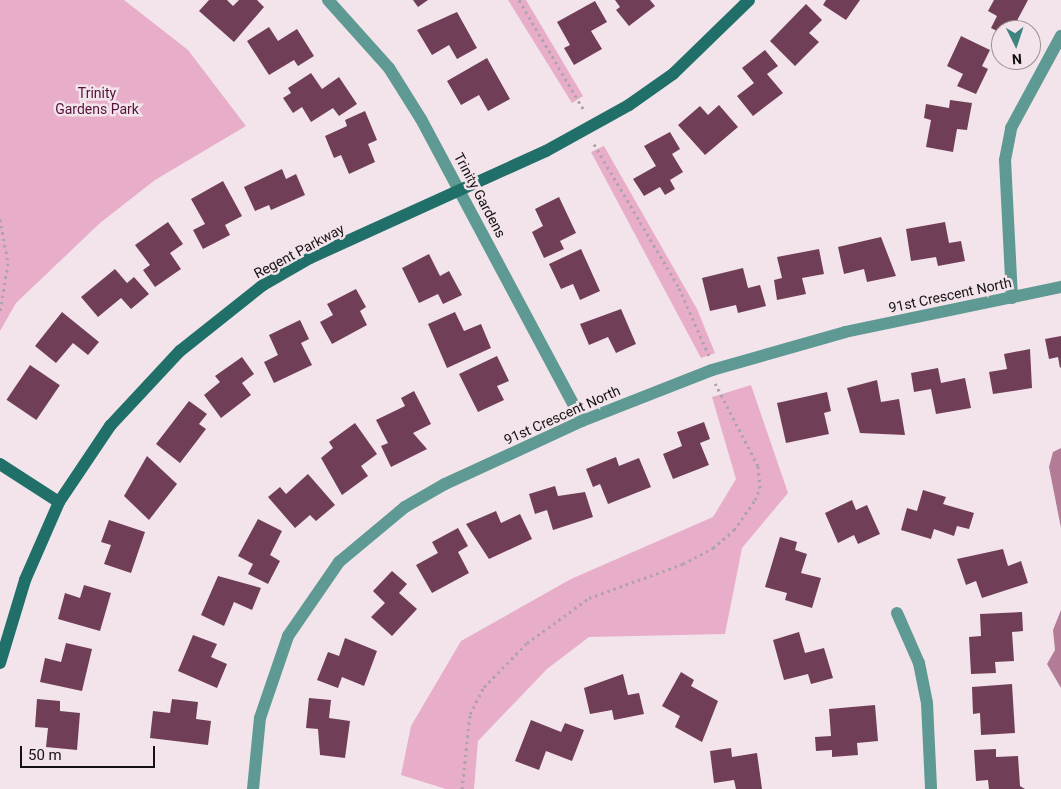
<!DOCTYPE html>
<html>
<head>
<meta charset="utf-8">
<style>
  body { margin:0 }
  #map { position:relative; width:1061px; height:789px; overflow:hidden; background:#f2e4ea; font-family:Roboto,sans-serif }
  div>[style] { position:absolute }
  .green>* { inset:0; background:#e8aec9 }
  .water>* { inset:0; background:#b47b97 }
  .building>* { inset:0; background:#713e58; transform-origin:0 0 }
  .path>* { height:3px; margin-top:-1.5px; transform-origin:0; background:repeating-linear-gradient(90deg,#aea3a8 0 2.5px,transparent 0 6.5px) }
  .street>* { height:12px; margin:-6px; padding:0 6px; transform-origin:6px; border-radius:6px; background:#5f9993 }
  .secondary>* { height:12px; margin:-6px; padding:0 6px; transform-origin:6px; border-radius:6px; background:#206f69 }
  span { translate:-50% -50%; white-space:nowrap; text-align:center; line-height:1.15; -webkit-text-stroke:5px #f2e4ea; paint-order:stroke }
  .park-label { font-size:14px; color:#57123b }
  .street-label { font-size:14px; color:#151113 }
  .north { position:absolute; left:991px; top:20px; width:50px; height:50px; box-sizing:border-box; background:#f2e4ea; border:1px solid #9a9094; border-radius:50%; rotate:176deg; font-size:14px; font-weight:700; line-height:20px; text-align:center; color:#151113 }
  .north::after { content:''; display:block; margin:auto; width:18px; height:22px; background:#3e847e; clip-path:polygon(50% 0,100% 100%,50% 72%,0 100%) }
  .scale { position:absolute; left:20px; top:746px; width:135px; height:22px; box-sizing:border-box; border:2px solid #151113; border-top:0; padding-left:6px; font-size:15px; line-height:18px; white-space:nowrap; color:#151113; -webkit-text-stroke:4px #f2e4ea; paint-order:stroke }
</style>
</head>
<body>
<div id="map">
  <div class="green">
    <i style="clip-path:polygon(0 0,124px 0,188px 50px,246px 126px,155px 180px,100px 223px,16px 303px,0 331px)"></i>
    <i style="clip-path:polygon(508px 0,526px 0,583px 96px,572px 103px)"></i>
    <i style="clip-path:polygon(604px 146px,697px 309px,715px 353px,701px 358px,591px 152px)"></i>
    <i style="clip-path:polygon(751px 385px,788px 493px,742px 548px,725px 634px,589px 637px,547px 669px,478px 741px,474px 789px,446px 789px,401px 775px,411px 726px,461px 641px,571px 579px,713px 517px,736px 479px,712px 397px)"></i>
  </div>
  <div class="water">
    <i style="clip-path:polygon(1061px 448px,1061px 528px,1049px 467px,1053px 452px)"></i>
    <i style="clip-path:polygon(1061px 610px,1061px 688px,1047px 664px,1055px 650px,1053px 630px)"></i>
  </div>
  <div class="building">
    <i style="clip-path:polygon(209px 0,227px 0,233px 6px,239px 0,257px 0,264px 7px,234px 42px,199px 11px)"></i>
    <i style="clip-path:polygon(413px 0,428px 0,418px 7px)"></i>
    <i style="clip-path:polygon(615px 0,650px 0,655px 6px,629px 26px,616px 10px,620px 7px)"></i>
    <i style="clip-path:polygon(826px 0,860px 0,846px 20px,823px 5px)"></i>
    <i style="clip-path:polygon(994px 0,1028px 0,1012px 30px,1001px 33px,991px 28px,997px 16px,988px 11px)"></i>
    <i style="clip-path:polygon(595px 1px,607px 22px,591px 31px,602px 49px,574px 65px,564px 48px,570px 45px,557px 22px)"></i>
    <i style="clip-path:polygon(806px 4px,822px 20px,809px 33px,819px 42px,795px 66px,770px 41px)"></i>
    <i style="clip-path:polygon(457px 12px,477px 48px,457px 59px,449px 45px,432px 55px,417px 30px)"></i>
    <i style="clip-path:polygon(269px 27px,278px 41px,297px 29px,314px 56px,298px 66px,294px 60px,269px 75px,247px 41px)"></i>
    <i style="clip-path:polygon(961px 36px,990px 50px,982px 66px,988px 69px,976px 94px,957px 86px,963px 74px,947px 66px)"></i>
    <i style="clip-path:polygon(765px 50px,778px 66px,767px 74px,783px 93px,753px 116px,737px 96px,754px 83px,742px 68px)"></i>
    <i style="clip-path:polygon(487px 58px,510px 99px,488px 111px,479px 95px,461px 105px,447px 81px)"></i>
    <i style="clip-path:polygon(311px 73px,322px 89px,339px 77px,357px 104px,339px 116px,333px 108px,311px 122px,302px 107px,293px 113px,283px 98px,291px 93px,288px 88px)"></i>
    <i style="clip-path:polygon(950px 100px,972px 103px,967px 130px,957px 129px,953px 152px,926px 147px,931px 120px,924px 118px,926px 104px,949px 108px)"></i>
    <i style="clip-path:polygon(719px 105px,738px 127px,705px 155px,678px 125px,700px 106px,708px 115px)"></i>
    <i style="clip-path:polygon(365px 111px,377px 140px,368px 144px,375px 162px,349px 174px,341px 155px,334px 158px,325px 136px,347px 126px,345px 120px)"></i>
    <i style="clip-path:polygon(670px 132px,680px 149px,672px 154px,683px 172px,670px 180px,675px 189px,665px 195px,660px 187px,644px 196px,633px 179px,656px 166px,644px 146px)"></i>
    <i style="clip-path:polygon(282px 169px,286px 179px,296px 174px,305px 195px,271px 210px,269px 205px,255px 211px,244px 187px)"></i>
    <i style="clip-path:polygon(223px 181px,242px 216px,225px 225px,230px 235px,203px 249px,193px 230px,205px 224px,191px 199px)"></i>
    <i style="clip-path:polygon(559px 197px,576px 233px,560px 241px,564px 249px,544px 258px,532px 232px,543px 226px,535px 209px)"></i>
    <i style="clip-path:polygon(168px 222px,183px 244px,170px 253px,181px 269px,155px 287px,143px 270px,150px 265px,135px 245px)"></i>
    <i style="clip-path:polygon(945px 222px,949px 243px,961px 241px,965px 261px,938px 266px,936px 257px,911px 261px,906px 229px)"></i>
    <i style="clip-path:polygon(881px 237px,896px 276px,867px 282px,864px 269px,844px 274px,838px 247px)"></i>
    <i style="clip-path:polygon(581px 249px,600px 291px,580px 300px,573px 284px,561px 289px,549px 264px)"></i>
    <i style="clip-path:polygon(819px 249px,824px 274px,802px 278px,806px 294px,777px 300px,774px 280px,782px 278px,777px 257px)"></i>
    <i style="clip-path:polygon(429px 254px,440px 276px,449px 271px,462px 295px,443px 304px,438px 294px,419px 303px,402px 268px)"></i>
    <i style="clip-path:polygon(743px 268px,748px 288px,760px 285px,766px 306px,738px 313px,736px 305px,710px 311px,702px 278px)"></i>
    <i style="clip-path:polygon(115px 269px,127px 283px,134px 277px,149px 294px,131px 309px,121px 298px,98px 317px,81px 297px)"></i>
    <i style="clip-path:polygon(356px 289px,366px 307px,360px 311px,367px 325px,332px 344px,320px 322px,333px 315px,327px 304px)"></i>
    <i style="clip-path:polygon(621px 309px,636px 344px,616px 353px,608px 337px,589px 345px,580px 324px)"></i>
    <i style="clip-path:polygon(62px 312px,99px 342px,88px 355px,73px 343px,56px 363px,35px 346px)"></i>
    <i style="clip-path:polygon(455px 312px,464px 331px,481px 324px,491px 348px,447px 368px,428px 324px)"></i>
    <i style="clip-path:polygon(300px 320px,309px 339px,301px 343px,312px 365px,274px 383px,264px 362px,278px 355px,269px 335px)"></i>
    <i style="clip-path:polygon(1061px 336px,1061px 367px,1060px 368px,1058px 357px,1049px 359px,1045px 339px)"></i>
    <i style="clip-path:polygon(1030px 349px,1032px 388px,993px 394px,989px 372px,1007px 369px,1004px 354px)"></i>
    <i style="clip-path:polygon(497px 356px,509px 381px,497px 386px,504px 400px,478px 412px,459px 374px)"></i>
    <i style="clip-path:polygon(242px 357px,254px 374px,242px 383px,251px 395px,221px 418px,204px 395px,220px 382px,215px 376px)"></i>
    <i style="left:30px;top:365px;width:36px;height:42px;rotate:34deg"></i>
    <i style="clip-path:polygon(938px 368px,941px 383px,965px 378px,971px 408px,936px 414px,931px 389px,914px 392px,911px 373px)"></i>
    <i style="clip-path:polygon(877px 380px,881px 402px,899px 399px,905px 435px,860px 433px,847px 388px)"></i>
    <i style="clip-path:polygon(414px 391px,431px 424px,413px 433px,427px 449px,391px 467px,381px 446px,388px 443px,376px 420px,405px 406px,401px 398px)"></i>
    <i style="clip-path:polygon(827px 392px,831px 411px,824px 413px,829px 434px,786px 443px,777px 403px)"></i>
    <i style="clip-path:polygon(189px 401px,207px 414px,199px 424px,206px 429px,180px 463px,156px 444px)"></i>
    <i style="clip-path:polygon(704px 422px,710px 439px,700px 443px,709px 465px,673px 479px,663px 454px,682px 446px,677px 432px)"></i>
    <i style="clip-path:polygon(355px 423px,377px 454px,361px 466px,368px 476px,342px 495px,321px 458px,333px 448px,329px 442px)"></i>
    <i style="clip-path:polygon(147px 456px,177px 484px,149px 520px,124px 496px)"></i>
    <i style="clip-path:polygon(616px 457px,619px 466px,639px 458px,651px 487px,608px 504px,600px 484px,593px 487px,586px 469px)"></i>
    <i style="clip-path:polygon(308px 474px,335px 505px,316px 521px,310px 515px,295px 528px,268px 497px,280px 487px,286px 494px)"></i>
    <i style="clip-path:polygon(555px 486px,558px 496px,585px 492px,593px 517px,553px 530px,547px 510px,535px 514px,529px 494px)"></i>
    <i style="clip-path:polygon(923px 490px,946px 497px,943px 504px,974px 513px,969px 529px,957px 526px,954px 536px,934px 529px,931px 539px,901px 530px,907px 508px,917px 511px)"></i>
    <i style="clip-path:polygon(852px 500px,856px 510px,867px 505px,880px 534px,858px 544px,854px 535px,838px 543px,825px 513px)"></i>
    <i style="clip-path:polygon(496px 511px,501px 523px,520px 514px,532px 539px,489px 559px,466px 524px)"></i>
    <i style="clip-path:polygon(258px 519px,282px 531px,270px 555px,280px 561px,268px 584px,248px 574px,253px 564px,238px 556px)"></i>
    <i style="clip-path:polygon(109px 520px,145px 532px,131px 573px,104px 564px,111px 545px,101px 542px)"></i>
    <i style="clip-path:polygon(458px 528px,468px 546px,458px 552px,469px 573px,432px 593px,416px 565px,438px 553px,432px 542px)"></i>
    <i style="clip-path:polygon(780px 537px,797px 542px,795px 550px,807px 554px,801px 573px,821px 578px,812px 608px,785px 600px,787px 593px,765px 587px)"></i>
    <i style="clip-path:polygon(1003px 549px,1008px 566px,1021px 561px,1028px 583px,982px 598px,976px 581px,966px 585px,957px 559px)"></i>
    <i style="clip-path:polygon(392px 571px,407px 584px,399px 593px,417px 609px,392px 636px,371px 617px,385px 603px,373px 591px)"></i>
    <i style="clip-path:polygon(218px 576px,261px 588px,252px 610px,234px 602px,224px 626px,201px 615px)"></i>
    <i style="clip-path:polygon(84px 585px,111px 593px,100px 631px,58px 619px,65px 593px,80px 598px)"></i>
    <i style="clip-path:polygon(1022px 612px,1023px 631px,1012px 632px,1014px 661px,995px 662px,996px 673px,971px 674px,969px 637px,981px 636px,980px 614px)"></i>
    <i style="clip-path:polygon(799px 632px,805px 653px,824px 648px,833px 678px,811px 684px,808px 674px,784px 680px,773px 640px)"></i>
    <i style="clip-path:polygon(193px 635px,217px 644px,211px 657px,227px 664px,217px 688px,178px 671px)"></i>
    <i style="clip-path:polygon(345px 638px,377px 651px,364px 686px,342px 677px,338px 688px,317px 680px,328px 652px,339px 656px)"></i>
    <i style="clip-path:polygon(66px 643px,92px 649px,82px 691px,40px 682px,45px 658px,61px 662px)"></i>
    <i style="clip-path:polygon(681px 672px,694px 680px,691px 686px,718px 701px,702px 742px,675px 727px,680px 716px,662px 706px)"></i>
    <i style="clip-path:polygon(623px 674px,628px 695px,639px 693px,644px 714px,614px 720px,612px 710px,590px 714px,584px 688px)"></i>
    <i style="clip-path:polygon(1012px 684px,1015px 733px,981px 735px,980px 713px,973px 714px,972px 687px)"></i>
    <i style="clip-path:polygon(309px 698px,331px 700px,329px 718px,350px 721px,345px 758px,320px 755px,318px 729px,306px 728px)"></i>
    <i style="clip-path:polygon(37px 699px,60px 701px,60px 711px,80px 713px,77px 750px,46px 747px,48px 728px,35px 727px)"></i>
    <i style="clip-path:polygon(172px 699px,198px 702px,196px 719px,211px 721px,208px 745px,150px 738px,153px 711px,170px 713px)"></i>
    <i style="clip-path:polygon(875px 705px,878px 741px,857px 743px,858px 755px,832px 757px,832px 750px,816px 751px,815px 737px,831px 736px,829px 709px)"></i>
    <i style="clip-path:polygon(531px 720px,561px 732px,565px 723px,584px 730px,572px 761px,546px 751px,539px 770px,515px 761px)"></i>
    <i style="clip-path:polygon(731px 748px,732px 757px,757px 753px,762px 789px,736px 789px,734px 780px,714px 783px,710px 751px)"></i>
    <i style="clip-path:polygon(996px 749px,996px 757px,1018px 756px,1020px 786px,1025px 789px,989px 789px,988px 780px,976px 781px,974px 750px)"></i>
  </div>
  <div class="path">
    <i style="left:519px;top:0;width:130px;rotate:59.5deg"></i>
    <i style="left:594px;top:144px;width:167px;rotate:59.4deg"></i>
    <i style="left:679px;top:288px;width:74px;rotate:66.2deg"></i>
    <i style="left:0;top:219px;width:45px;rotate:79.7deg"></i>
    <i style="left:8px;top:263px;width:50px;rotate:99.3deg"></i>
    <i style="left:462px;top:789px;width:75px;rotate:-83.9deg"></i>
    <i style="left:470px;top:714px;width:30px;rotate:-63deg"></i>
    <i style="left:484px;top:687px;width:62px;rotate:-45.7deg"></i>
    <i style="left:527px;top:643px;width:77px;rotate:-36deg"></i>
    <i style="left:589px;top:598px;width:100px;rotate:-19.9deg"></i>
    <i style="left:683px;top:564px;width:34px;rotate:-28deg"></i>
    <i style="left:713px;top:548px;width:28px;rotate:-41deg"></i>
    <i style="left:734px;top:530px;width:37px;rotate:-55deg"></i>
    <i style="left:755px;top:500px;width:13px;rotate:-67deg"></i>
    <i style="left:760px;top:488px;width:22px;rotate:-95deg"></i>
    <i style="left:758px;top:466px;width:93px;rotate:-117.4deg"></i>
  </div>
  <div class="street">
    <i style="left:328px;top:0;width:91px;rotate:48.1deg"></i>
    <i style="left:389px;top:68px;width:60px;rotate:57.9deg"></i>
    <i style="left:421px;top:119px;width:342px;rotate:61.9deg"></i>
    <i style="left:1012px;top:298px;width:138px;rotate:-92.9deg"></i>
    <i style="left:1005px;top:160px;width:33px;rotate:-79deg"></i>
    <i style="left:1011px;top:128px;width:105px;rotate:-61.5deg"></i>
    <i style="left:897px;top:613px;width:55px;rotate:66.3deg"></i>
    <i style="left:919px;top:663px;width:41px;rotate:78.7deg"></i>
    <i style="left:927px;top:703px;width:86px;rotate:87.3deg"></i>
    <i style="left:253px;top:789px;width:71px;rotate:-84.4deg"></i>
    <i style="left:260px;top:718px;width:87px;rotate:-71.1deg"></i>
    <i style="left:288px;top:636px;width:90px;rotate:-55.4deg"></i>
    <i style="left:339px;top:562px;width:86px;rotate:-39.8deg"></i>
    <i style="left:405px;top:507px;width:46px;rotate:-29.9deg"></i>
    <i style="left:445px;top:484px;width:151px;rotate:-24.7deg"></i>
    <i style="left:582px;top:421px;width:140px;rotate:-21.4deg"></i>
    <i style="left:712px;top:370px;width:138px;rotate:-15.9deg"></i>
    <i style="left:845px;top:332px;width:221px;rotate:-11.8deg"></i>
  </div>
  <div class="secondary">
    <i style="left:0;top:464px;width:70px;rotate:32.8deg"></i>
    <i style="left:0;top:663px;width:87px;rotate:-73.2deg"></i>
    <i style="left:25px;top:580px;width:85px;rotate:-66.4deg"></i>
    <i style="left:59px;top:502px;width:92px;rotate:-56.1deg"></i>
    <i style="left:110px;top:426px;width:103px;rotate:-47deg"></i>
    <i style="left:180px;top:351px;width:106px;rotate:-38.5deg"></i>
    <i style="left:263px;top:285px;width:54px;rotate:-29.9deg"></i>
    <i style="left:310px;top:258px;width:259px;rotate:-24.4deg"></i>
    <i style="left:546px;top:151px;width:95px;rotate:-29deg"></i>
    <i style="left:629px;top:105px;width:54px;rotate:-35.2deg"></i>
    <i style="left:673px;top:74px;width:106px;rotate:-44.2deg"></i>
  </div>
  <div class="park-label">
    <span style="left:97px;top:101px">Trinity<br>Gardens Park</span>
  </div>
  <div class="street-label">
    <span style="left:480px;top:195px;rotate:62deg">Trinity Gardens</span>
    <span style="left:299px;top:251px;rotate:-28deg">Regent Parkway</span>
    <span style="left:950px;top:295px;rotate:-12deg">91st Crescent North</span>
    <span style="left:562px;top:415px;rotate:-24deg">91st Crescent North</span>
  </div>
  <div class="north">N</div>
  <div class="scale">50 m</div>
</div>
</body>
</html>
